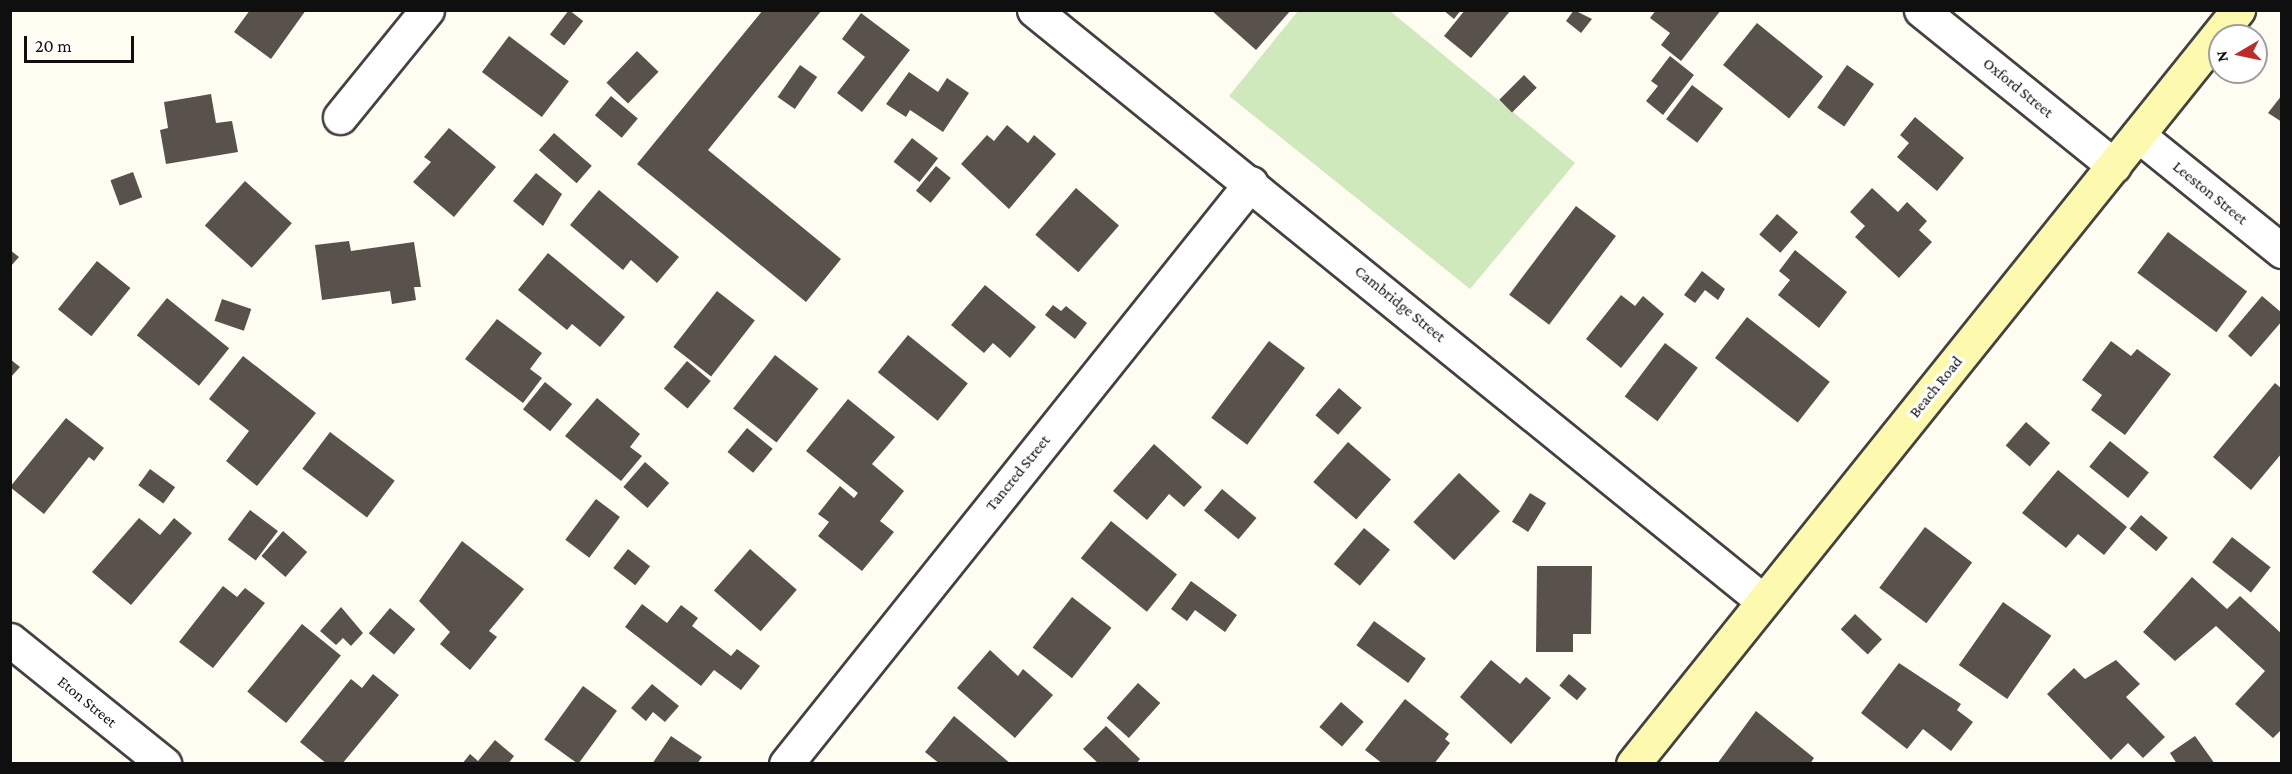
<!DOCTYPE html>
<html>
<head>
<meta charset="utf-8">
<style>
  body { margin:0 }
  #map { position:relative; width:2292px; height:774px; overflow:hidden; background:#fffdf2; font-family:"Crimson Pro",serif }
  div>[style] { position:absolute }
  .green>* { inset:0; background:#d0e9bc }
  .building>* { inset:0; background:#58514c; transform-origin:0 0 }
  .roads { filter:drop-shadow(2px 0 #424242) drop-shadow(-2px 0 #424242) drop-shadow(0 2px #424242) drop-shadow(0 -2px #424242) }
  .street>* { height:33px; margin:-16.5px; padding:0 16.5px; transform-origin:16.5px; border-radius:16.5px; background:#fff }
  .secondary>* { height:33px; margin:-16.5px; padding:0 16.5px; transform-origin:16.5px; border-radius:16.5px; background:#fdf9af }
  span { translate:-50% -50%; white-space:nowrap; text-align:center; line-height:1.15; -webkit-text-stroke:6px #fff; paint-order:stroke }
  .street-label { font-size:16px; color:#0f0f0f }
  .frame { position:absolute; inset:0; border:12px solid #0f0f0f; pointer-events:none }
  .north { position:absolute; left:2208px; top:24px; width:60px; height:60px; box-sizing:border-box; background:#fff; border:2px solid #9f9f9f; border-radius:50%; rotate:261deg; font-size:16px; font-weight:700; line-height:24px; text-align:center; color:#0f0f0f }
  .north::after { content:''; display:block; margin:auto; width:21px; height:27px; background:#bc2d2a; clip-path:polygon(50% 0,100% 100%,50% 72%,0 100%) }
  .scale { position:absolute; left:24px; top:36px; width:110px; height:27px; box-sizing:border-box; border:3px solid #0f0f0f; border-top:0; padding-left:8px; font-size:18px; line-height:21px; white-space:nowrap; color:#0f0f0f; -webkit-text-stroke:4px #fff; paint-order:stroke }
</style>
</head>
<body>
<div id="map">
  <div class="green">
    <i style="clip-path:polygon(1298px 11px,1390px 11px,1575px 163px,1470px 289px,1229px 96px)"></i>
  </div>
  <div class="building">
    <i style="clip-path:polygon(250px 10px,306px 10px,271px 59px,234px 32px)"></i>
    <i style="left:569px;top:10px;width:18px;height:31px;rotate:38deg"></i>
    <i style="clip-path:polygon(763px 10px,822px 10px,708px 150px,841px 259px,806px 302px,637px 164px)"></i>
    <i style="clip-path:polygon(1211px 10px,1291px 10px,1256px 50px)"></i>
    <i style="clip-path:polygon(1443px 10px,1461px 10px,1454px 19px)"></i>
    <i style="clip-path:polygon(1465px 10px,1511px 10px,1471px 58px,1444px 36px)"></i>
    <i style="clip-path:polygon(1574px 10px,1592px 19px,1581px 33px,1566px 21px)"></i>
    <i style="clip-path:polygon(1656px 10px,1721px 10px,1681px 61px,1661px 45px,1670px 33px,1650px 18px)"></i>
    <i style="clip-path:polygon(861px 13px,910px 50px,862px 112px,837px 93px,865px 57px,842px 39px)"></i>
    <i style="left:1757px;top:23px;width:85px;height:54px;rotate:39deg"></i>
    <i style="left:509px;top:36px;width:75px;height:45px;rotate:37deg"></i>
    <i style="left:637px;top:51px;width:30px;height:44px;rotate:44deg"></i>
    <i style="clip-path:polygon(1670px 56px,1694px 75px,1663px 115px,1646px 101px,1658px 86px,1651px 81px)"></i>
    <i style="left:800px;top:65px;width:21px;height:39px;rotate:35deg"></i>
    <i style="left:1847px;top:65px;width:33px;height:52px;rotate:35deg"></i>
    <i style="clip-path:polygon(909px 72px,938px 92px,947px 78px,969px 93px,943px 132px,910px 110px,906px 117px,886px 104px)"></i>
    <i style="left:1524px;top:75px;width:18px;height:35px;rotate:45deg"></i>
    <i style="left:1692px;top:85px;width:39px;height:43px;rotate:37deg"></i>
    <i style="clip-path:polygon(211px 94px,216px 123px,232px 121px,238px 152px,166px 164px,160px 130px,168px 128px,164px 102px)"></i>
    <i style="clip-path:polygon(2282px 95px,2282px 122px,2268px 113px)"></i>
    <i style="left:611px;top:96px;width:35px;height:25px;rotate:40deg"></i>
    <i style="clip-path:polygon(1915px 117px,1964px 158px,1937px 191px,1897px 157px,1909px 143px,1900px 135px)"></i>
    <i style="clip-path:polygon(1007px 125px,1028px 143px,1034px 135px,1056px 154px,1009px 209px,961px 164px,987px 135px,994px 141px)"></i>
    <i style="clip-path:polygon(449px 128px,496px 167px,454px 217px,413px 182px,431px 162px,424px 157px)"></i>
    <i style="left:554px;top:133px;width:50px;height:23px;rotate:41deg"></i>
    <i style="left:912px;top:138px;width:33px;height:30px;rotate:38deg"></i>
    <i style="left:936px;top:166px;width:19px;height:32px;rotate:39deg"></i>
    <i style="left:133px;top:172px;width:27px;height:24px;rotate:70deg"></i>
    <i style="clip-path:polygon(536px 173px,562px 194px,543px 226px,513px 201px)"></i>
    <i style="left:245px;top:181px;width:63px;height:60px;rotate:42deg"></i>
    <i style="left:1076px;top:188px;width:57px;height:62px;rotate:41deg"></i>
    <i style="clip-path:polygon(1872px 188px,1898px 212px,1907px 202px,1927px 221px,1919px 230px,1932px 242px,1899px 278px,1855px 237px,1865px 226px,1850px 212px)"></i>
    <i style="clip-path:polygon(599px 190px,679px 257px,657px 283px,631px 260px,623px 270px,570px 225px)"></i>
    <i style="left:1576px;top:206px;width:50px;height:111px;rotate:37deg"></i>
    <i style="left:1777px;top:214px;width:28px;height:27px;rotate:41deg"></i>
    <i style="left:2168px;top:232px;width:99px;height:51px;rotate:37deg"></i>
    <i style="clip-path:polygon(349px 241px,351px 251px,414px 242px,421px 287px,414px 287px,416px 300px,392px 304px,390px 291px,322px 300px,315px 245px)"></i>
    <i style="clip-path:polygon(10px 250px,19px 257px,10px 267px)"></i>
    <i style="clip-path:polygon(1795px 250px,1847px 292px,1819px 328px,1778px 295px,1790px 280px,1779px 271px)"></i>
    <i style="clip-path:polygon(548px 253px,625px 317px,600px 347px,572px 324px,567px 330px,518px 290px)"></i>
    <i style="left:97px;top:261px;width:43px;height:62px;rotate:39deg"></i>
    <i style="clip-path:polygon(1702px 271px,1725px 289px,1718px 300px,1705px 290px,1695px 303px,1684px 295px)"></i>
    <i style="clip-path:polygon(985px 285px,1036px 327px,1010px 358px,993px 343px,984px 353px,951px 325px)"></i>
    <i style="left:717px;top:291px;width:48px;height:71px;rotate:38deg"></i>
    <i style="clip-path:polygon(1621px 295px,1635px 306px,1643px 296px,1664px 314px,1621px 368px,1586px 339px)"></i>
    <i style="clip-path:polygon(2262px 296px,2282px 313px,2282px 321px,2251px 357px,2228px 336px)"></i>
    <i style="left:167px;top:298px;width:80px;height:48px;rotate:39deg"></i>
    <i style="left:222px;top:299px;width:31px;height:23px;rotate:19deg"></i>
    <i style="clip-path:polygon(1053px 305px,1061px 311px,1066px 306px,1087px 323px,1075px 339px,1045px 315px)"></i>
    <i style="left:1747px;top:317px;width:105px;height:52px;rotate:38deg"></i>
    <i style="clip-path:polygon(497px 319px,542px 353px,530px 369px,542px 378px,523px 403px,465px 359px)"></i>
    <i style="left:908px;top:335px;width:77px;height:48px;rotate:39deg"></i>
    <i style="left:1269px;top:341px;width:45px;height:96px;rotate:37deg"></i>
    <i style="clip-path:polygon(2111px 341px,2131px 356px,2137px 349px,2171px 374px,2125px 435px,2091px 410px,2102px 395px,2082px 380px)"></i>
    <i style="left:1665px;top:343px;width:41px;height:67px;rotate:37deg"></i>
    <i style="left:775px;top:355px;width:55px;height:68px;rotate:38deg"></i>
    <i style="clip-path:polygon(243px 356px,316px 413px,257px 486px,226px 461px,249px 431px,209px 399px)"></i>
    <i style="clip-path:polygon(10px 359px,20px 367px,10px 378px)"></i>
    <i style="left:687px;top:361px;width:31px;height:36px;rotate:40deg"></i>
    <i style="left:545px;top:382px;width:35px;height:35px;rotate:39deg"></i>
    <i style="clip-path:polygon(2275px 383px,2282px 389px,2282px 453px,2251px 490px,2213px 457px)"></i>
    <i style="left:1339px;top:388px;width:30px;height:36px;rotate:41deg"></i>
    <i style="clip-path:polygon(597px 398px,640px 434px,630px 447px,642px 456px,621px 481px,565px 436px)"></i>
    <i style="clip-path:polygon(848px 399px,895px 437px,872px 464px,904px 491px,880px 521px,894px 532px,862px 571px,818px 536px,829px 522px,818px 514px,840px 486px,854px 498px,858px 493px,806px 451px)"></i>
    <i style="clip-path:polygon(66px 418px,104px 448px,94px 461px,89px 457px,44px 514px,10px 487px)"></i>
    <i style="left:2026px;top:422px;width:32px;height:31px;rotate:41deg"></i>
    <i style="left:747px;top:428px;width:33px;height:31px;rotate:39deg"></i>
    <i style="left:330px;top:432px;width:81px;height:46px;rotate:37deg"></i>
    <i style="left:2110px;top:441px;width:50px;height:33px;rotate:39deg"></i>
    <i style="left:1348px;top:442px;width:57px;height:53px;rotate:41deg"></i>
    <i style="clip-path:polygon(1154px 444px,1202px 487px,1184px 507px,1169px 494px,1147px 520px,1113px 491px)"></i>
    <i style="left:645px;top:462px;width:32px;height:33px;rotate:41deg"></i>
    <i style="left:150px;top:469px;width:31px;height:20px;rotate:36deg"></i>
    <i style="clip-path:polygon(2058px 470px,2127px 527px,2104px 555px,2078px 534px,2066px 548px,2022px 513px)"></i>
    <i style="left:1459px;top:473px;width:56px;height:67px;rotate:43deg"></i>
    <i style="left:1222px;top:489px;width:45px;height:28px;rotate:40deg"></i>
    <i style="left:1530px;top:493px;width:19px;height:34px;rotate:32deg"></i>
    <i style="left:596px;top:499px;width:30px;height:51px;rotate:37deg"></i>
    <i style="left:250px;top:510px;width:35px;height:37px;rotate:37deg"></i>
    <i style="left:2141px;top:515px;width:35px;height:18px;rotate:40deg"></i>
    <i style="clip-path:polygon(139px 518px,160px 535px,174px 518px,192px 533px,131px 605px,92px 572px)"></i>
    <i style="left:1111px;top:521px;width:85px;height:48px;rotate:39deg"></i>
    <i style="left:1925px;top:527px;width:59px;height:76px;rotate:37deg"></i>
    <i style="left:1364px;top:528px;width:34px;height:47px;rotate:40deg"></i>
    <i style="left:283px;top:531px;width:32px;height:33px;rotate:41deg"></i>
    <i style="left:2232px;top:537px;width:49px;height:32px;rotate:38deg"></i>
    <i style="clip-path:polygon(462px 541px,524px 589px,489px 631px,497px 637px,470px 670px,440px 644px,450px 632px,419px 601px)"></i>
    <i style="left:628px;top:549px;width:28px;height:24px;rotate:38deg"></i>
    <i style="left:750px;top:549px;width:62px;height:55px;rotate:41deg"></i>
    <i style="clip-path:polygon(1537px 566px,1592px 566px,1591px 634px,1573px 634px,1573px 652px,1536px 652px)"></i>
    <i style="clip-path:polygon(2192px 577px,2227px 609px,2240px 596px,2282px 634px,2282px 729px,2273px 738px,2235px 704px,2265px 671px,2216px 626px,2175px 661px,2143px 632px)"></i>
    <i style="clip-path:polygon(1191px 581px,1237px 615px,1225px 632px,1195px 610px,1187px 621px,1171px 609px)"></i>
    <i style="clip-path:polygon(223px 586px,237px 597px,245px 588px,265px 603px,213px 668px,179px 642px)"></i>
    <i style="left:1072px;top:597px;width:50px;height:64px;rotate:38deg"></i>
    <i style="left:2003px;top:602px;width:59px;height:77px;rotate:35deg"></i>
    <i style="clip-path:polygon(642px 604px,667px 623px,681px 605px,698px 618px,692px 626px,731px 656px,737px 649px,760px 666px,741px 690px,714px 670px,701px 686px,625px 627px)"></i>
    <i style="clip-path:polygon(341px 607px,363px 633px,351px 646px,343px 638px,336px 645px,320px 631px)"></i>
    <i style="left:390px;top:608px;width:33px;height:33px;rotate:40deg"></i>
    <i style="left:1855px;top:614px;width:37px;height:21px;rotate:43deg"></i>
    <i style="left:1374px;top:621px;width:64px;height:30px;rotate:36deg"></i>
    <i style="left:302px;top:624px;width:50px;height:87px;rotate:39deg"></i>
    <i style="clip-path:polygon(990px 650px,1018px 676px,1023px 669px,1053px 695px,1015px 738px,957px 688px)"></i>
    <i style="clip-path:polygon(1491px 660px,1520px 684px,1526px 677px,1551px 698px,1511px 744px,1460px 697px)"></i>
    <i style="clip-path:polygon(2116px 660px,2140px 684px,2126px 697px,2165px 737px,2143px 758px,2128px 743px,2111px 760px,2047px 694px,2074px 668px,2085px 679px)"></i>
    <i style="clip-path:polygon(1899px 663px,1961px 704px,1957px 710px,1973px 722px,1951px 751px,1923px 729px,1907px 749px,1861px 713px)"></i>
    <i style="clip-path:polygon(373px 674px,399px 695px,342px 764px,327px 764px,300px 742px,351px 679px,362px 688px)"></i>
    <i style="left:1569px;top:674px;width:23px;height:15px;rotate:40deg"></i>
    <i style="left:1138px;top:683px;width:30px;height:47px;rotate:42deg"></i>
    <i style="clip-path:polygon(652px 684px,679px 706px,665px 722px,653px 712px,646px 721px,631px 708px)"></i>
    <i style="left:583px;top:686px;width:42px;height:66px;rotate:36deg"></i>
    <i style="clip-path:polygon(1405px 699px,1449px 734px,1445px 739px,1450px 743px,1434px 764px,1383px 764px,1365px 750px)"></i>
    <i style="left:1341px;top:702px;width:30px;height:33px;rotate:41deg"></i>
    <i style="clip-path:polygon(1756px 711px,1814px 758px,1810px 764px,1717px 764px)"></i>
    <i style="clip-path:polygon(954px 716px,1011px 764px,940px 764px,925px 752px)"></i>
    <i style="clip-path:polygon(1106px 726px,1140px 759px,1136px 764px,1099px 764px,1083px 749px)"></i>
    <i style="clip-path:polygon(671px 736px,702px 757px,697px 764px,652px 764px)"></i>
    <i style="clip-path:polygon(2195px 736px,2215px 764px,2177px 764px,2170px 753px)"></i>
    <i style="clip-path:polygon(495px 740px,514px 756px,508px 764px,462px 764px,470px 754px,478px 761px)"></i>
  </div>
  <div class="roads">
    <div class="street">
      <i style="left:1034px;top:10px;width:938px;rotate:39.03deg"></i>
      <i style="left:1921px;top:10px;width:248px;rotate:38.9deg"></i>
      <i style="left:340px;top:117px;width:138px;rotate:-50.9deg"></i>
      <i style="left:2138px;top:135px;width:185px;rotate:38.9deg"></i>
      <i style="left:10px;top:640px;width:198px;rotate:38.8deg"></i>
      <i style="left:786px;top:764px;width:744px;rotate:-51.33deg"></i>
    </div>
    <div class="secondary">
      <i style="left:1633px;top:764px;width:967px;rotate:-51.26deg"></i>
    </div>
  </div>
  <div class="street-label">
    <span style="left:2018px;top:88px;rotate:39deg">Oxford Street</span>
    <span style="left:2210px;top:193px;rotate:39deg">Leeston Street</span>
    <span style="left:1400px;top:304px;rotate:39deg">Cambridge Street</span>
    <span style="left:1936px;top:387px;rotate:-51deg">Beach Road</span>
    <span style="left:1018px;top:473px;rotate:-51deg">Tancred Street</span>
    <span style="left:87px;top:702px;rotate:39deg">Eton Street</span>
  </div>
  <div class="frame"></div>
  <div class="north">N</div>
  <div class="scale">20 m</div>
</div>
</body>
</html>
